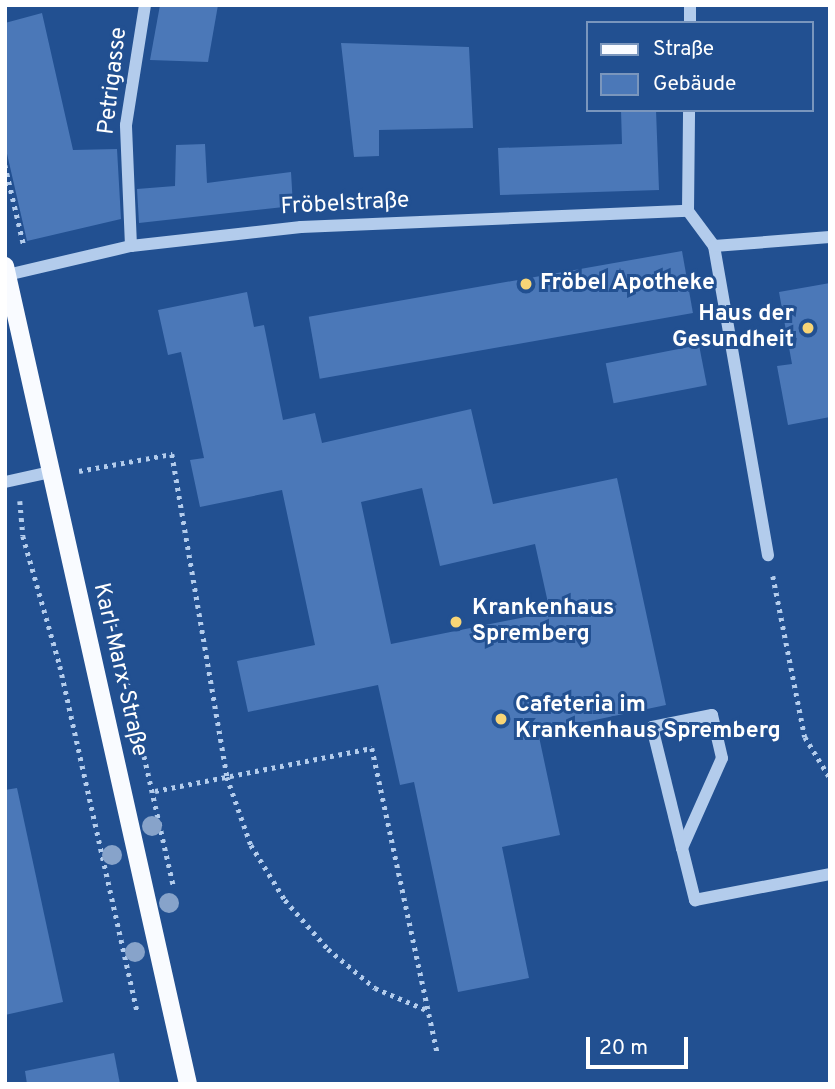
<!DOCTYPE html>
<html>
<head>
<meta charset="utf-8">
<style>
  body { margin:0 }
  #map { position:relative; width:835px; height:1089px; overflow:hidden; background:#225091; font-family:Overpass,sans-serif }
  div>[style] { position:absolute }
  .building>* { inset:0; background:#4b78b8; transform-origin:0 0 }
  .path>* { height:4.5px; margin-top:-2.25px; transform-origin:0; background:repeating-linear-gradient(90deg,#b3ccec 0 3.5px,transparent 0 8.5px) }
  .minor>* { height:12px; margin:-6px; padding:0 6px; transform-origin:6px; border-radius:6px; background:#b3ccec }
  .major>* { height:18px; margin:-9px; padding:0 9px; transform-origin:9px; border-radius:9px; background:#f9fbff }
  .trees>* { width:20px; height:20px; margin:-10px; border-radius:50%; background:#87a3ca }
  .dots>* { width:19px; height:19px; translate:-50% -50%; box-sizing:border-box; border:4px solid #225091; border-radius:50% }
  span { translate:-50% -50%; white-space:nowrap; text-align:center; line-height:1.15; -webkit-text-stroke:6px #225091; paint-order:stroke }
  .street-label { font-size:23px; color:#fff }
  .poi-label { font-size:23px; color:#fff; font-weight:700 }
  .left { translate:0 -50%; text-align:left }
  .right { translate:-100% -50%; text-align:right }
  .frame { position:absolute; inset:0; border:7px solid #fff; pointer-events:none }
  .legend { position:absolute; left:586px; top:21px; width:228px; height:91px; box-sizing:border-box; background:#225091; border:2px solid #7a96bd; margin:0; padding:9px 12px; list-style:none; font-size:21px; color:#fff }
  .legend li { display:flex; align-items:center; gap:14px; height:35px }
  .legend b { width:35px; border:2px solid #7a96bd }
  .scale { position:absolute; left:586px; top:1037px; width:102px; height:32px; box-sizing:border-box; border:4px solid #fff; border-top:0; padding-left:9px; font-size:21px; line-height:24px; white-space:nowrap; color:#fff; -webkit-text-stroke:5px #225091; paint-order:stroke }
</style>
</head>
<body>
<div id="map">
  <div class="building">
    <i style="clip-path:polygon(160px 5px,218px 5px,208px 62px,150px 60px)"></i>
    <i style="clip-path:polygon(42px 13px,73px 150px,117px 149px,121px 219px,27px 241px,5px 145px,5px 23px)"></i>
    <i style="clip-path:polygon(341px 43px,469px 47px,473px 128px,379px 130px,379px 156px,354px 157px)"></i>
    <i style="clip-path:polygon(621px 110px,656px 110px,659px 190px,500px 195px,498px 148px,622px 144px)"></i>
    <i style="clip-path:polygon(205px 144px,207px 183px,291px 172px,293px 206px,139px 223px,137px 189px,175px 186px,176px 145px)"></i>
    <i style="left:682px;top:251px;width:63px;height:379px;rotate:80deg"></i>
    <i style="clip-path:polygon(830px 283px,830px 417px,788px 425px,777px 366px,792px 364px,779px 292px)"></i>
    <i style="clip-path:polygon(evenodd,247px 292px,254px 327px,264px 325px,283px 420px,315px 413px,322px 443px,471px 409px,493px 504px,617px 478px,666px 705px,538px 732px,560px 835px,502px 847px,529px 978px,458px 992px,414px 782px,400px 785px,378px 685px,248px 712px,237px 661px,315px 645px,282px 490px,200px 507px,190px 460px,204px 458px,181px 352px,168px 355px,158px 310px,247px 292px,422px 488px,440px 566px,535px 544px,550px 612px,391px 644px,361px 502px,422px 488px)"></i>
    <i style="left:699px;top:345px;width:41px;height:95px;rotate:79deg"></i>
    <i style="clip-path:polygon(17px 788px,63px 1002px,5px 1015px,5px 790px)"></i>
    <i style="clip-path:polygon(114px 1053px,120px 1084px,27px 1084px,25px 1071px)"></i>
  </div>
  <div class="path">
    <i style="left:5px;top:165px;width:83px;rotate:76.8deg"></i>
    <i style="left:79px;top:471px;width:95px;rotate:-10.4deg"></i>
    <i style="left:172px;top:454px;width:328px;rotate:80.3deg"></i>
    <i style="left:227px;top:777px;width:72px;rotate:70.6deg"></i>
    <i style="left:251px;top:845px;width:65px;rotate:58.3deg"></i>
    <i style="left:285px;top:900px;width:65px;rotate:48.7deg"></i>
    <i style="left:328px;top:949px;width:61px;rotate:39.7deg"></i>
    <i style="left:375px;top:988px;width:59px;rotate:23.1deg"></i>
    <i style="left:20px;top:501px;width:35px;rotate:85deg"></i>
    <i style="left:23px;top:536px;width:135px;rotate:74.1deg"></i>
    <i style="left:60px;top:666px;width:353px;rotate:77.4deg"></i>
    <i style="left:773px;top:576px;width:164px;rotate:78.8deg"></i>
    <i style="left:805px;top:737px;width:48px;rotate:58.6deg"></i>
    <i style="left:105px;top:582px;width:310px;rotate:77.3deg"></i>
    <i style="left:155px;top:791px;width:221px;rotate:-11.2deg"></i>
    <i style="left:372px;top:748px;width:310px;rotate:77.9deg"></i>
  </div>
  <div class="minor">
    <i style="left:690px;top:23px;width:18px;rotate:-90deg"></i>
    <i style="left:688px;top:211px;width:44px;rotate:53.4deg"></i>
    <i style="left:714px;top:246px;width:314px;rotate:80.1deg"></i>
    <i style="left:688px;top:211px;width:101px;rotate:-89.4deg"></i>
    <i style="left:131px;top:246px;width:121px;rotate:-92.4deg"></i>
    <i style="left:126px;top:125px;width:121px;rotate:-81deg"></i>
    <i style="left:714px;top:246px;width:116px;rotate:-4.4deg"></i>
    <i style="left:7px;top:275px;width:127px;rotate:-13.2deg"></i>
    <i style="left:131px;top:246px;width:171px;rotate:-6.4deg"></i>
    <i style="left:301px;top:227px;width:387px;rotate:-2.4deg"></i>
    <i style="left:5px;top:482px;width:46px;rotate:-12.5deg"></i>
    <i style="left:682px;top:848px;width:98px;rotate:-66deg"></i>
    <i style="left:722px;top:758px;width:44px;rotate:-103.1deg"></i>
    <i style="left:712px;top:715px;width:61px;rotate:168.7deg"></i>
    <i style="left:652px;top:727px;width:125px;rotate:76.1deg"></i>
    <i style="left:682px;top:848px;width:54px;rotate:76deg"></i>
    <i style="left:695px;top:900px;width:137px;rotate:-10.9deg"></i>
  </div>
  <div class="major">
    <i style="left:5px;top:266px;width:838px;rotate:77.39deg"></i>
  </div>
  <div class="trees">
    <i style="left:152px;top:826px"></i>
    <i style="left:112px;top:855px"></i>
    <i style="left:169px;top:903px"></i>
    <i style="left:135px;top:952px"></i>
  </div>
  <div class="dots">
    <i style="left:526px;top:284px;background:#f8d576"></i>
    <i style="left:808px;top:328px;background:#f8d576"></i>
    <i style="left:456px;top:622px;background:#f8d576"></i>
    <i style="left:501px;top:719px;background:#f8d576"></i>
  </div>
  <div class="street-label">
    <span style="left:114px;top:81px;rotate:-83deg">Petrigasse</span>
    <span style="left:345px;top:205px;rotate:-3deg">Fröbelstraße</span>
    <span style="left:119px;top:670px;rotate:77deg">Karl-Marx-Straße</span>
  </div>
  <div class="poi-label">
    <span class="left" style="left:540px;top:284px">Fröbel Apotheke</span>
    <span class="right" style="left:794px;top:328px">Haus der<br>Gesundheit</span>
    <span class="left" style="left:472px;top:622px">Krankenhaus<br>Spremberg</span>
    <span class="left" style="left:515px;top:719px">Cafeteria im<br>Krankenhaus Spremberg</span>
  </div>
  <div class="frame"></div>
  <ul class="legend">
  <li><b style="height:9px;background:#f9fbff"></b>Straße</li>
  <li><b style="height:19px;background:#4b78b8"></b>Gebäude</li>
  </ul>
  <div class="scale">20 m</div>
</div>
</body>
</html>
